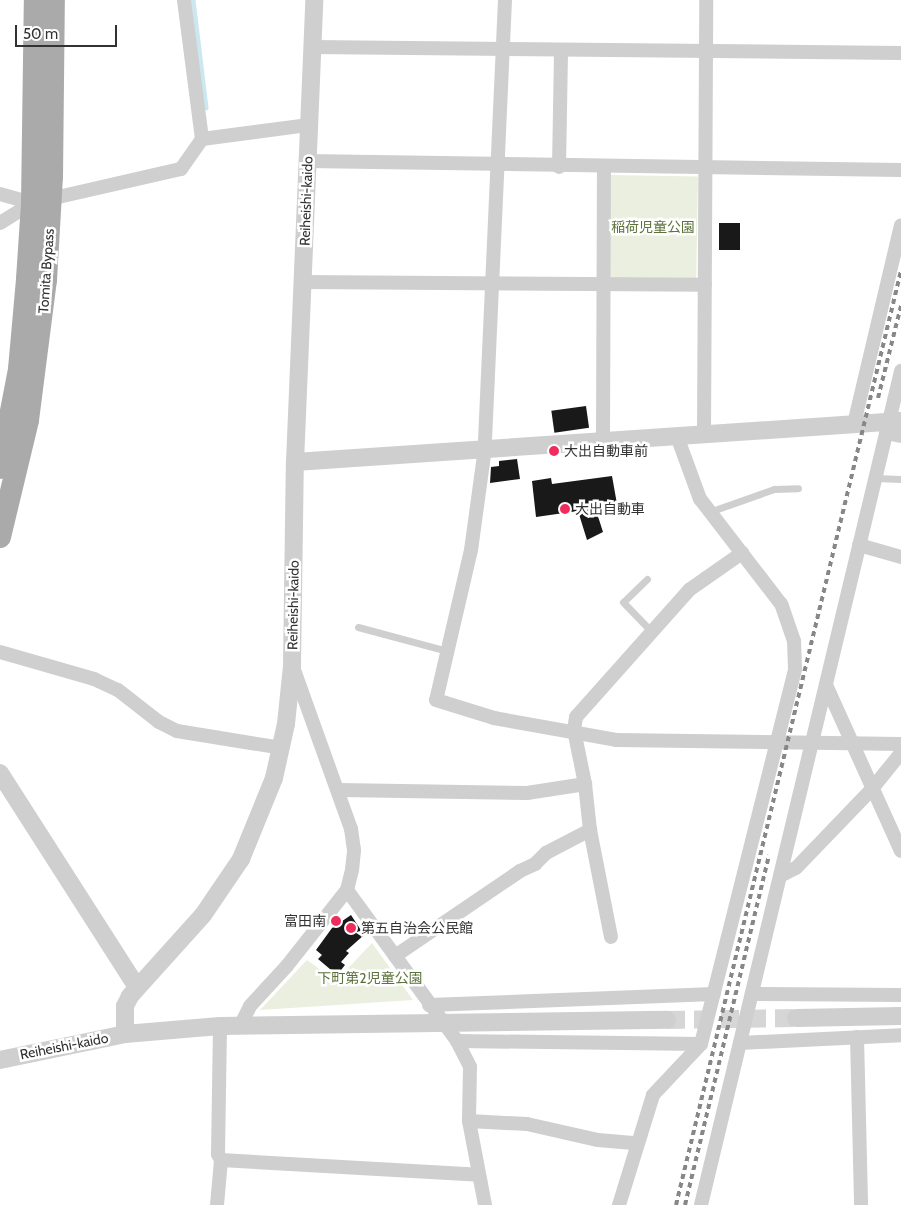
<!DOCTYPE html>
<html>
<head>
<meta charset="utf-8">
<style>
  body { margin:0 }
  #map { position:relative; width:901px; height:1205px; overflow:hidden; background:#fff; font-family:Cabin,"Noto Sans JP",sans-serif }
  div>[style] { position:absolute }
  .green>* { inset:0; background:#eaefdf; transform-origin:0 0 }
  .stream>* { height:4.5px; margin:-2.25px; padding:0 2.25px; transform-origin:2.25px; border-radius:2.25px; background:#cbe7ef }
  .building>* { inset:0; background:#191919; transform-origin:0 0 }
  .tertiary-tunnel>* { height:18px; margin-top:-9px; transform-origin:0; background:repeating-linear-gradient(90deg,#d6d6d6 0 18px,transparent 0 27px) }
  .service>* { height:7px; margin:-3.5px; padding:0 3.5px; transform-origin:3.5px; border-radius:3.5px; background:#cfcfcf }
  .minor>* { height:14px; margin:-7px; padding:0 7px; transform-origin:7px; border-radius:7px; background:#cfcfcf }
  .tertiary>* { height:18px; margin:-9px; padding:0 9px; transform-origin:9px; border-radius:9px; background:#cfcfcf }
  .primary>* { height:22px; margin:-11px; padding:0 11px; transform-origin:11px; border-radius:11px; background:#aaa }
  .rail>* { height:4px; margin-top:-2px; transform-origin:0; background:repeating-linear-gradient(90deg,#878787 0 5px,transparent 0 9px) }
  .dots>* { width:14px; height:14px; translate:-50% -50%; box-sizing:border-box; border:2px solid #fff; border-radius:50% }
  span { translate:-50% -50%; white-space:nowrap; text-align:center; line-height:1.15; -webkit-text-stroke:5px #fff; paint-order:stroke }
  .street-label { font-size:14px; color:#323232 }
  .park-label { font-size:14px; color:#5d713b }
  .poi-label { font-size:14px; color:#323232 }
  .left { translate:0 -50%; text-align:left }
  .right { translate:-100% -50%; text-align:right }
  .scale { position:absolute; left:15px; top:25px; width:102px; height:22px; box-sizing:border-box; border:2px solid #323232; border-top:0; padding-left:6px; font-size:15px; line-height:18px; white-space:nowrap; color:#323232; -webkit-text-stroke:4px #fff; paint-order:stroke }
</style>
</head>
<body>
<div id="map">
  <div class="green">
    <i style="left:609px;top:175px;width:89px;height:103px;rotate:1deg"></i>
    <i style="clip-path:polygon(372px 943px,413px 1000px,260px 1010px,307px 960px,336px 981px)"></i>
  </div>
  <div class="stream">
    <i style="left:193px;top:0;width:108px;rotate:83.1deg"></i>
  </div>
  <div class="building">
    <i style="left:719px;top:223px;width:21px;height:27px"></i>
    <i style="left:586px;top:406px;width:22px;height:35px;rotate:82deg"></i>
    <i style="clip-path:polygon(517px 459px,520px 479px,490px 483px,491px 467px,499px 466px,499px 461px)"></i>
    <i style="clip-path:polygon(612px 476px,617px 504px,595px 507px,603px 532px,587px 540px,578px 511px,536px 517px,532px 481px,551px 478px,552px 484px)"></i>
    <i style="clip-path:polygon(351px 915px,364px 935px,346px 951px,349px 953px,341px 962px,345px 965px,337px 975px,318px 959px,322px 955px,316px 950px,332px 928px)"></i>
  </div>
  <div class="tertiary-tunnel">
    <i style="left:667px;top:1020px;width:129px;rotate:-0.9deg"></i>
  </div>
  <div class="service">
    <i style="left:875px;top:478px;width:26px;rotate:2deg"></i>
    <i style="left:709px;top:512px;width:69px;rotate:-19.5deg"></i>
    <i style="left:774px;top:489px;width:24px;rotate:-2deg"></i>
    <i style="left:647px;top:579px;width:33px;rotate:136deg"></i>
    <i style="left:623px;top:602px;width:42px;rotate:46deg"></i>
    <i style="left:358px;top:627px;width:92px;rotate:15.1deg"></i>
  </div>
  <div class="minor">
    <i style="left:505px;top:0;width:448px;rotate:92.6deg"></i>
    <i style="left:485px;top:448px;width:103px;rotate:97.8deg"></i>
    <i style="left:471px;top:550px;width:154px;rotate:103.1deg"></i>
    <i style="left:436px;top:700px;width:61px;rotate:17.2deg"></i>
    <i style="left:494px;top:718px;width:124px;rotate:10.2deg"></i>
    <i style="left:616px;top:740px;width:285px;rotate:0.8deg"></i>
    <i style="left:311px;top:47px;width:590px;rotate:0.58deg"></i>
    <i style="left:202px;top:139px;width:108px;rotate:-7.5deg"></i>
    <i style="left:307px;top:161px;width:594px;rotate:0.87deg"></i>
    <i style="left:559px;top:167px;width:117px;rotate:-89deg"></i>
    <i style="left:0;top:194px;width:33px;rotate:16deg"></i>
    <i style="left:0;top:223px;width:38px;rotate:-32deg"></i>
    <i style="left:32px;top:203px;width:153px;rotate:-12.9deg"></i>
    <i style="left:181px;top:169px;width:37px;rotate:-55deg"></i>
    <i style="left:202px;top:139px;width:140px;rotate:-97.4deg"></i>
    <i style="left:303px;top:282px;width:402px;rotate:0.4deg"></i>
    <i style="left:854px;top:424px;width:204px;rotate:-76.7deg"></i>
    <i style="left:886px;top:433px;width:15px;rotate:11deg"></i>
    <i style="left:704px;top:434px;width:434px;rotate:-89.7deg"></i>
    <i style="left:603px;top:440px;width:272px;rotate:-89.8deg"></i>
    <i style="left:859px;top:545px;width:44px;rotate:15.9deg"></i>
    <i style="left:0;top:652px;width:98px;rotate:16deg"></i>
    <i style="left:94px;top:679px;width:26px;rotate:25deg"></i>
    <i style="left:118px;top:690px;width:52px;rotate:38deg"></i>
    <i style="left:159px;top:722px;width:20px;rotate:27deg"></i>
    <i style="left:177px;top:731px;width:106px;rotate:9.2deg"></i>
    <i style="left:826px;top:685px;width:182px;rotate:65.7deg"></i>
    <i style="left:585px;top:784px;width:46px;rotate:83.8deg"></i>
    <i style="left:590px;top:830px;width:109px;rotate:78.9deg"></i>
    <i style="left:339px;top:790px;width:188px;rotate:0.9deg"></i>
    <i style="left:527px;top:793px;width:59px;rotate:-8.8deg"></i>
    <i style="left:585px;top:784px;width:55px;rotate:-101.5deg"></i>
    <i style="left:574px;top:730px;width:13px;rotate:-81deg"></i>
    <i style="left:576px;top:717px;width:170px;rotate:-48.3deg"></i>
    <i style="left:689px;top:590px;width:65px;rotate:-34.9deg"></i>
    <i style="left:780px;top:876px;width:18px;rotate:-27deg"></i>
    <i style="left:796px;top:868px;width:108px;rotate:-46.1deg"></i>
    <i style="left:871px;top:790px;width:48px;rotate:-51deg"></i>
    <i style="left:347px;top:890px;width:187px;rotate:53.9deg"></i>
    <i style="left:457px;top:1041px;width:29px;rotate:63deg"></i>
    <i style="left:470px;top:1067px;width:54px;rotate:91.1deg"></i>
    <i style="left:469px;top:1121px;width:86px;rotate:79.2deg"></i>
    <i style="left:395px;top:956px;width:151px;rotate:-34.2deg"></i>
    <i style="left:520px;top:871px;width:17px;rotate:-25deg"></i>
    <i style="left:535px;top:864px;width:16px;rotate:-45deg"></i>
    <i style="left:546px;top:853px;width:50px;rotate:-27.6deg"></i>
    <i style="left:752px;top:994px;width:149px;rotate:0.4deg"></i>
    <i style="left:429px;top:1005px;width:285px;rotate:-2.2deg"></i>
    <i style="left:240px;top:1026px;width:22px;rotate:-63deg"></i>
    <i style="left:250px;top:1006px;width:53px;rotate:-47.3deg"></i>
    <i style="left:286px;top:967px;width:98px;rotate:-51.6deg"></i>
    <i style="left:347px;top:890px;width:21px;rotate:-76deg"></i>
    <i style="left:352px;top:870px;width:20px;rotate:-84deg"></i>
    <i style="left:354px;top:850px;width:21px;rotate:-98deg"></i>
    <i style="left:351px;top:829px;width:172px;rotate:-109.7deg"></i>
    <i style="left:857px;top:1037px;width:168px;rotate:88.6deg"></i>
    <i style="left:457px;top:1041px;width:244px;rotate:0.7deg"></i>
    <i style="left:740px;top:1043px;width:161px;rotate:-2.8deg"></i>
    <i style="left:469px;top:1121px;width:58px;rotate:3deg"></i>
    <i style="left:527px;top:1124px;width:73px;rotate:12.7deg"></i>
    <i style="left:598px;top:1140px;width:38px;rotate:5deg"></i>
    <i style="left:221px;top:1160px;width:258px;rotate:3.3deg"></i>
    <i style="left:217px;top:1205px;width:45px;rotate:-84.9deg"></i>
    <i style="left:221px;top:1160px;width:7px;rotate:-117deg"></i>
    <i style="left:218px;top:1154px;width:128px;rotate:-89.1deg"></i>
    <i style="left:619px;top:1205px;width:115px;rotate:-72.8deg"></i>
    <i style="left:653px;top:1095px;width:70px;rotate:-46.7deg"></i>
    <i style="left:701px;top:1044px;width:387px;rotate:-75.9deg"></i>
    <i style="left:795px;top:669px;width:28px;rotate:-92deg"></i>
    <i style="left:794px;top:641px;width:39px;rotate:-109deg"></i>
    <i style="left:781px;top:604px;width:133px;rotate:-127.6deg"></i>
    <i style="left:700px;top:499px;width:67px;rotate:-110.1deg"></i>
    <i style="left:701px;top:1205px;width:858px;rotate:-76.51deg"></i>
  </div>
  <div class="tertiary">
    <i style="left:295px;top:462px;width:607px;rotate:-3.87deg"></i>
    <i style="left:0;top:773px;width:253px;rotate:57.4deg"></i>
    <i style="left:796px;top:1018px;width:105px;rotate:-1.1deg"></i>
    <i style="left:125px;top:1034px;width:28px;rotate:-90deg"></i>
    <i style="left:125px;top:1006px;width:11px;rotate:-63deg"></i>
    <i style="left:130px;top:996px;width:109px;rotate:-48deg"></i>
    <i style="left:203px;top:915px;width:68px;rotate:-55.8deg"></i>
    <i style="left:241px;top:859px;width:87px;rotate:-67.8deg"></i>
    <i style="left:274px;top:778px;width:55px;rotate:-77.5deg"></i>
    <i style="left:286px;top:724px;width:58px;rotate:-84.1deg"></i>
    <i style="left:292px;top:666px;width:204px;rotate:-89.2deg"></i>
    <i style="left:295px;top:462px;width:462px;rotate:-87.6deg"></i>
    <i style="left:0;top:1060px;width:128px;rotate:-11.7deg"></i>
    <i style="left:125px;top:1034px;width:95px;rotate:-4.8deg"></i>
    <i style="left:220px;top:1026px;width:447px;rotate:-0.8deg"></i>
  </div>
  <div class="primary">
    <i style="left:0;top:468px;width:101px;rotate:-79.1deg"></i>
    <i style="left:19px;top:369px;width:90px;rotate:-84.9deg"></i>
    <i style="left:27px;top:279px;width:76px;rotate:-86.2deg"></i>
    <i style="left:32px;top:203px;width:203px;rotate:-89.2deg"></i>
    <i style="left:0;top:537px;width:120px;rotate:-76.5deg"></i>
    <i style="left:28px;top:420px;width:141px;rotate:-82.7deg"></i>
    <i style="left:46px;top:280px;width:103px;rotate:-86.7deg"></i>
    <i style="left:52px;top:177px;width:177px;rotate:-89.4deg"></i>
  </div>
  <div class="rail">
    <i style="left:878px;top:398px;width:95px;rotate:-76deg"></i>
    <i style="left:676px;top:1205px;width:961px;rotate:-76.46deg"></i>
    <i style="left:685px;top:1205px;width:360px;rotate:-76.5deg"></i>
  </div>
  <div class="dots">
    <i style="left:554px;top:451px;background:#ef2d5c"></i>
    <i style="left:565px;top:509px;background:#ef2d5c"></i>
    <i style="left:336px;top:921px;background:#ef2d5c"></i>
    <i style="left:351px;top:928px;background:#ef2d5c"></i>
  </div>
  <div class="street-label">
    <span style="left:306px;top:201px;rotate:-88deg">Reiheishi-kaido</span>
    <span style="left:46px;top:271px;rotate:-86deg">Tomita Bypass</span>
    <span style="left:293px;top:605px;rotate:-89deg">Reiheishi-kaido</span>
    <span style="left:64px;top:1046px;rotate:-11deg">Reiheishi-kaido</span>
  </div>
  <div class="park-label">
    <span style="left:653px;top:227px">稲荷児童公園</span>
    <span style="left:370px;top:978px">下町第2児童公園</span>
  </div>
  <div class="poi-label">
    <span class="left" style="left:564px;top:451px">大出自動車前</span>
    <span class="left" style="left:575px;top:509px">大出自動車</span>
    <span class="right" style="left:326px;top:921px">富田南</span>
    <span class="left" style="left:361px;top:928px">第五自治会公民館</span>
  </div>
  <div class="scale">50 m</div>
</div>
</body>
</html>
